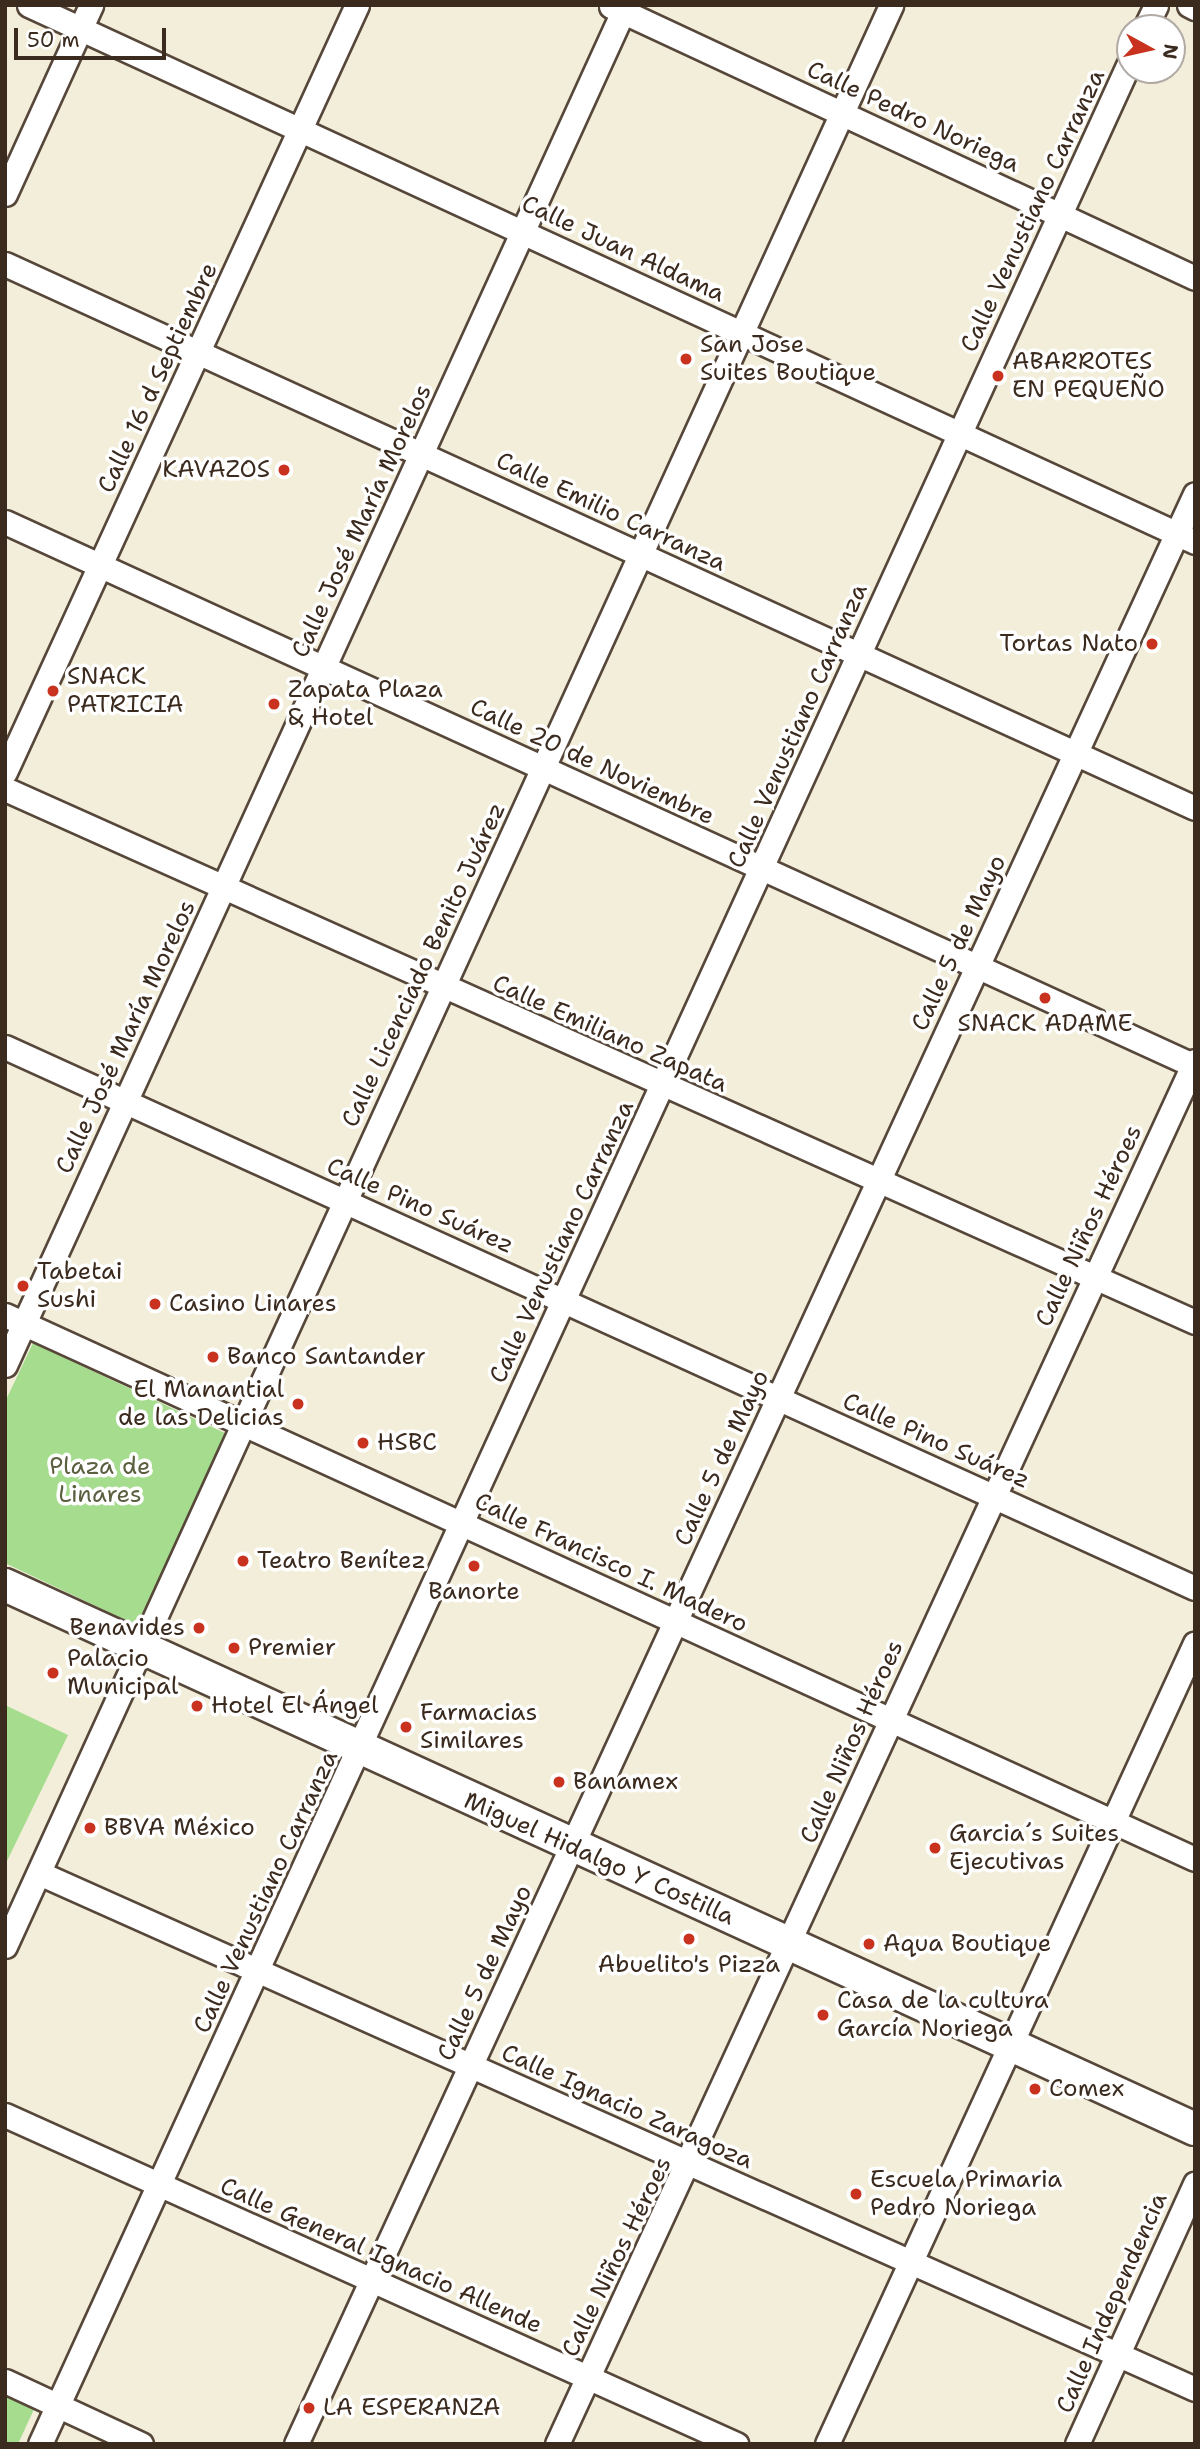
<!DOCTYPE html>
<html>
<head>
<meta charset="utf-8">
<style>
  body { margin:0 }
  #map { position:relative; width:1200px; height:2449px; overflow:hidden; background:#f2eeda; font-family:"Shantell Sans",sans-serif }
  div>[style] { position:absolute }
  .green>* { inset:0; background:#a5dc8e }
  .roads { filter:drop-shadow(2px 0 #56473a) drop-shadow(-2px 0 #56473a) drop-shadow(0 2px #56473a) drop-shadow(0 -2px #56473a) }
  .minor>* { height:23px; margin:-11.5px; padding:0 11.5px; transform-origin:11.5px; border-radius:11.5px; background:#fff }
  .secondary>* { height:32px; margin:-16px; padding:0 16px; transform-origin:16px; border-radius:16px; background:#fff }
  .dots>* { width:19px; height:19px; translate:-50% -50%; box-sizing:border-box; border:4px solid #fff; border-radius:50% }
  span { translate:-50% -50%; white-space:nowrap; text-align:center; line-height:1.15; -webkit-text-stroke:7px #fff; paint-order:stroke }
  .street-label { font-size:24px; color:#3b2a1e }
  .poi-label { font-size:24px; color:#3b2a1e }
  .left { translate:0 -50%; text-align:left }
  .right { translate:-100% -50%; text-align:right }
  .park-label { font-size:24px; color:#5b5f40 }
  .frame { position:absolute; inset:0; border:7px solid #3b2a1e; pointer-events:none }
  .north { position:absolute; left:1116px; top:14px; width:70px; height:70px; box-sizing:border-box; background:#fff; border:2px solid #b1aaa5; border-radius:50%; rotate:98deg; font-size:19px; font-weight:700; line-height:28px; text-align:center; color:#3b2a1e }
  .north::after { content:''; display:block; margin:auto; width:24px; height:32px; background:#c8321e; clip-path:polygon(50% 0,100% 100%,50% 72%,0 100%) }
  .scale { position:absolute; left:14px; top:28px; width:152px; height:32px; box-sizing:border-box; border:4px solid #3b2a1e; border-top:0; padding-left:9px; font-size:21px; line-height:24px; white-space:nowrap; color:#3b2a1e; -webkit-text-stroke:5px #fff; paint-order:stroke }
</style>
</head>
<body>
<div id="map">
  <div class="green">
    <i style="clip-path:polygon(33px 1343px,227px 1434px,138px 1626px,5px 1563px,5px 1402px)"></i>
    <i style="clip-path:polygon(5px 1705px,68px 1735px,6px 1863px,5px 1863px)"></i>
    <i style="clip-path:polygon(5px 2393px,35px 2407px,18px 2444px,5px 2444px)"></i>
  </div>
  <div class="roads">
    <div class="minor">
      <i style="left:29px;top:5px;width:1284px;rotate:24.73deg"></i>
      <i style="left:1189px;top:5px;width:7px;rotate:27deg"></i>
      <i style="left:611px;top:6px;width:644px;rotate:24.97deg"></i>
      <i style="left:1145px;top:28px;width:25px;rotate:-64deg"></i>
      <i style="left:5px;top:194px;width:208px;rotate:-65.5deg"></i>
      <i style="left:5px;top:264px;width:1308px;rotate:24.57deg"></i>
      <i style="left:5px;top:522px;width:1308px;rotate:24.57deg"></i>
      <i style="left:5px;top:772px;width:844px;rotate:-65.35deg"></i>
      <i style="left:5px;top:789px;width:1304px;rotate:24.13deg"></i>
      <i style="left:5px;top:1047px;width:1307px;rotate:24.45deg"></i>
      <i style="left:5px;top:1315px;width:1308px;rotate:24.57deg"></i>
      <i style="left:5px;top:1365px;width:1495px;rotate:-65.46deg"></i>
      <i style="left:39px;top:1873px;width:1266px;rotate:24.05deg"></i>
      <i style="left:5px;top:1946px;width:2134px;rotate:-65.46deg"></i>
      <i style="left:5px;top:2115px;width:802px;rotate:24.23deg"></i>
      <i style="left:5px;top:2381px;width:150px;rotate:24.9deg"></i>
      <i style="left:40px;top:2444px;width:2620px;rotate:-65.42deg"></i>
      <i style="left:296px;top:2444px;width:2147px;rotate:-65.25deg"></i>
      <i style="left:557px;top:2444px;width:1523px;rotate:-65.24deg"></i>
      <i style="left:827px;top:2444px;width:881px;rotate:-65.32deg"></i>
      <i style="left:1077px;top:2444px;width:286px;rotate:-65.6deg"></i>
    </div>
    <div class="secondary">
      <i style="left:5px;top:1585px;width:1308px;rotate:24.57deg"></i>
    </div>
  </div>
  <div class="dots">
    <i style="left:686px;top:359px;background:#c8321e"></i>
    <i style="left:998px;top:376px;background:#c8321e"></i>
    <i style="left:284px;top:470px;background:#c8321e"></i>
    <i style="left:1152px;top:644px;background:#c8321e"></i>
    <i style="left:53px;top:691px;background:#c8321e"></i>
    <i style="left:274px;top:704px;background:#c8321e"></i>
    <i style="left:1045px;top:998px;background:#c8321e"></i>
    <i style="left:23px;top:1286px;background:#c8321e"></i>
    <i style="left:155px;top:1304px;background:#c8321e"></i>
    <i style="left:213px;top:1357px;background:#c8321e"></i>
    <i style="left:298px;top:1404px;background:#c8321e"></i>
    <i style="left:363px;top:1443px;background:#c8321e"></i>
    <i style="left:243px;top:1561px;background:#c8321e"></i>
    <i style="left:474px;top:1566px;background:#c8321e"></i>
    <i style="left:199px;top:1628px;background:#c8321e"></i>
    <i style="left:234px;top:1648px;background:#c8321e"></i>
    <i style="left:53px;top:1673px;background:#c8321e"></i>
    <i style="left:197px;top:1706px;background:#c8321e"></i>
    <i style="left:406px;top:1727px;background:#c8321e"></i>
    <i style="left:559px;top:1782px;background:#c8321e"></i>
    <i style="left:90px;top:1828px;background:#c8321e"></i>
    <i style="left:935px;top:1848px;background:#c8321e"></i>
    <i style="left:689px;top:1939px;background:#c8321e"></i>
    <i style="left:869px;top:1944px;background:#c8321e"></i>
    <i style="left:823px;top:2015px;background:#c8321e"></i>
    <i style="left:1035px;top:2089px;background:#c8321e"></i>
    <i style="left:856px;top:2194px;background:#c8321e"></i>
    <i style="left:309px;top:2408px;background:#c8321e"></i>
  </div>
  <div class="street-label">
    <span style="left:913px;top:117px;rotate:25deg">Calle Pedro Noriega</span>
    <span style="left:1033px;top:211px;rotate:-65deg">Calle Venustiano Carranza</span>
    <span style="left:623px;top:249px;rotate:25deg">Calle Juan Aldama</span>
    <span style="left:158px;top:378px;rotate:-65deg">Calle 16 d Septiembre</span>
    <span style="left:611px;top:512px;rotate:25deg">Calle Emilio Carranza</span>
    <span style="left:362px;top:521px;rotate:-65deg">Calle José María Morelos</span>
    <span style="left:798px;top:726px;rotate:-66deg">Calle Venustiano Carranza</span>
    <span style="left:592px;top:762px;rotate:25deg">Calle 20 de Noviembre</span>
    <span style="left:959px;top:943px;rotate:-65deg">Calle 5 de Mayo</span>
    <span style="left:424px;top:965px;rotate:-65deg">Calle Licenciado Benito Juárez</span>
    <span style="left:610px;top:1034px;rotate:24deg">Calle Emiliano Zapata</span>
    <span style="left:126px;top:1037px;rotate:-65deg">Calle José María Morelos</span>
    <span style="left:420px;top:1206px;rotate:24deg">Calle Pino Suárez</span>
    <span style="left:1089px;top:1226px;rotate:-65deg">Calle Niños Héroes</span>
    <span style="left:562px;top:1242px;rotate:-65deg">Calle Venustiano Carranza</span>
    <span style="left:936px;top:1441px;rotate:24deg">Calle Pino Suárez</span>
    <span style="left:722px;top:1458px;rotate:-65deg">Calle 5 de Mayo</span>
    <span style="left:611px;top:1563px;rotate:25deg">Calle Francisco I. Madero</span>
    <span style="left:852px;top:1742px;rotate:-66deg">Calle Niños Héroes</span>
    <span style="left:599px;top:1859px;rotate:24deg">Miguel Hidalgo Y Costilla</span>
    <span style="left:266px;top:1892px;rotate:-65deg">Calle Venustiano Carranza</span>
    <span style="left:485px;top:1973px;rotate:-65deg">Calle 5 de Mayo</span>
    <span style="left:627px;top:2107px;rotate:24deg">Calle Ignacio Zaragoza</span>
    <span style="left:381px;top:2256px;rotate:24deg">Calle General Ignacio Allende</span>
    <span style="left:617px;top:2257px;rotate:-64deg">Calle Niños Héroes</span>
    <span style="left:1112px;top:2303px;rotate:-66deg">Calle Independencia</span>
  </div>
  <div class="poi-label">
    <span class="left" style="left:700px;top:359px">San Jose<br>Suites Boutique</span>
    <span class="left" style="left:1012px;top:376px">ABARROTES<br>EN PEQUEÑO</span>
    <span class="right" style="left:270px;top:470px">KAVAZOS</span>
    <span class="right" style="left:1138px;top:644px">Tortas Nato</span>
    <span class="left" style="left:67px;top:691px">SNACK<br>PATRICIA</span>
    <span class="left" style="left:288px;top:704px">Zapata Plaza<br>&amp; Hotel</span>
    <span style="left:1045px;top:1024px">SNACK ADAME</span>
    <span class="left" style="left:37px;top:1286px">Tabetai<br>Sushi</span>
    <span class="left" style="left:169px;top:1304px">Casino Linares</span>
    <span class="left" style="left:227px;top:1357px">Banco Santander</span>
    <span class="right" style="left:284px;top:1404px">El Manantial<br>de las Delicias</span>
    <span class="left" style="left:377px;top:1443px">HSBC</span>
    <span class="left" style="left:257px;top:1561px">Teatro Benítez</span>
    <span style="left:474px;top:1592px">Banorte</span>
    <span class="right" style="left:185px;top:1628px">Benavides</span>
    <span class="left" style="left:248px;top:1648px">Premier</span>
    <span class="left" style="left:67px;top:1673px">Palacio<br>Municipal</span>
    <span class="left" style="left:211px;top:1706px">Hotel El Ángel</span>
    <span class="left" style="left:420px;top:1727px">Farmacias<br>Similares</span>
    <span class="left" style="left:573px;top:1782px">Banamex</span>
    <span class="left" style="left:104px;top:1828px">BBVA México</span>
    <span class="left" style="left:949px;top:1848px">Garcia´s Suites<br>Ejecutivas</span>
    <span class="left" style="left:883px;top:1944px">Aqua Boutique</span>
    <span style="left:689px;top:1965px">Abuelito's Pizza</span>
    <span class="left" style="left:837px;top:2015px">Casa de la cultura<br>García Noriega</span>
    <span class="left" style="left:1049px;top:2089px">Comex</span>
    <span class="left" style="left:870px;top:2194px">Escuela Primaria<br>Pedro Noriega</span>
    <span class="left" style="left:323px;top:2408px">LA ESPERANZA</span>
  </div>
  <div class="park-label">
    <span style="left:100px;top:1481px">Plaza de<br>Linares</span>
  </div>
  <div class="frame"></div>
  <div class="north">N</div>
  <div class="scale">50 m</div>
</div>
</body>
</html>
